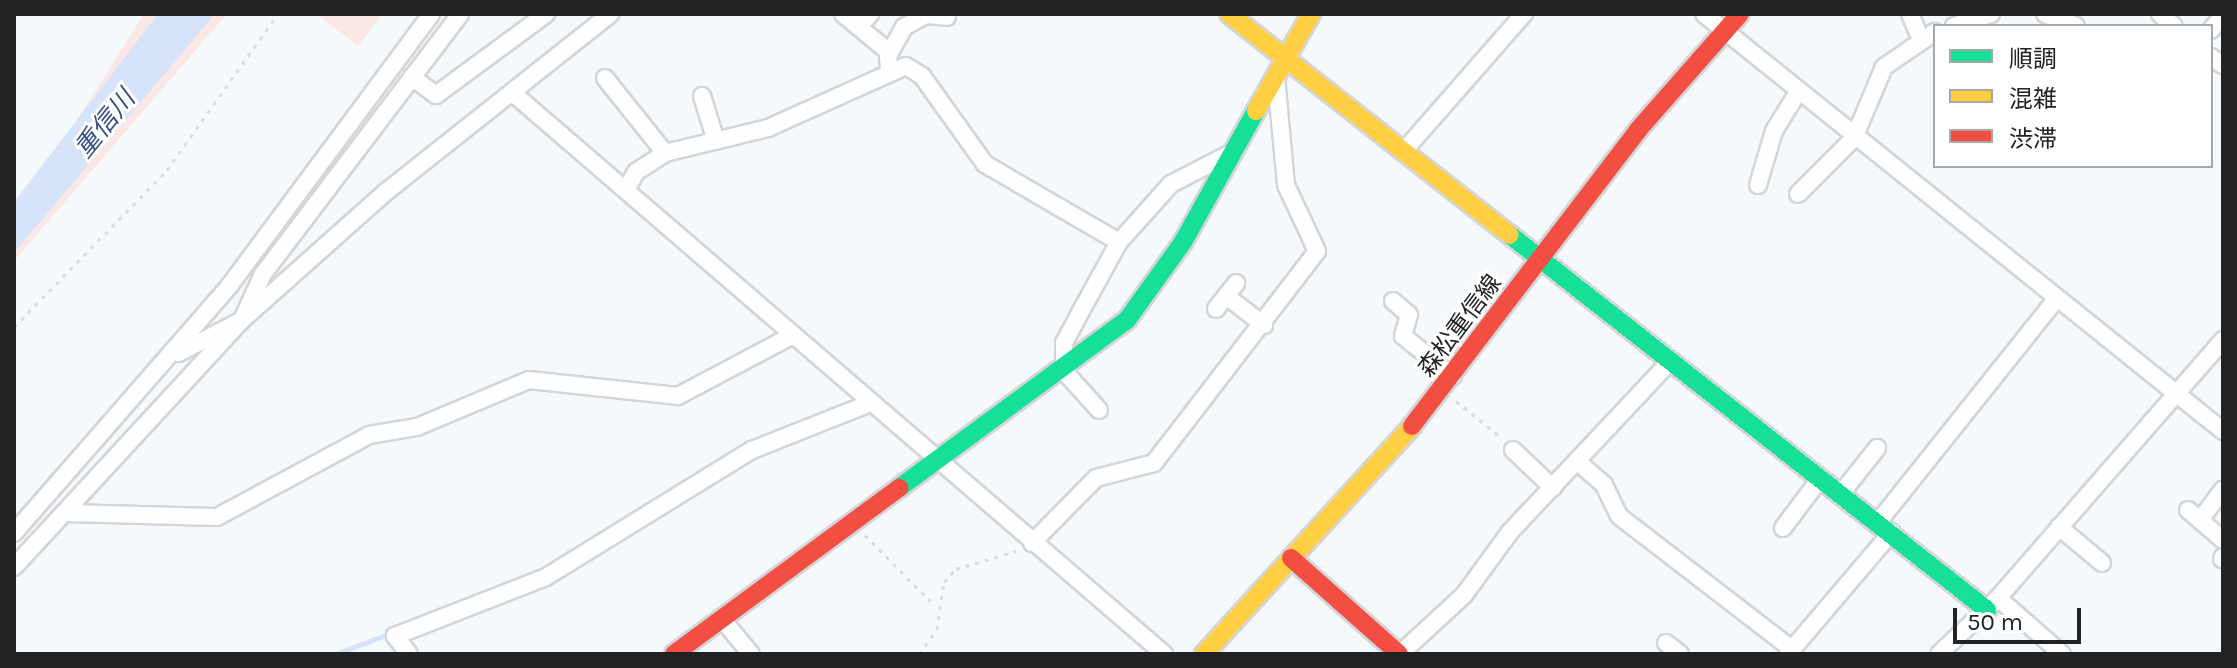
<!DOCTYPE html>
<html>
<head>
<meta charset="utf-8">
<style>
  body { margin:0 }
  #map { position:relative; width:2237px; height:668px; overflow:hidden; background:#f6f9fc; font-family:Karla,"Noto Sans JP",sans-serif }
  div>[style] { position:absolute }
  .green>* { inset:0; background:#fbe8e5 }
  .water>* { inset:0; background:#d6e3f9 }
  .stream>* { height:5px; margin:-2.5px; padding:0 2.5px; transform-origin:2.5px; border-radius:2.5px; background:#d6e3f9 }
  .path>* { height:3px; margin-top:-1.5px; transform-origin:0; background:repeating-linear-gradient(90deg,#dbdcdd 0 4px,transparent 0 10px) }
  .roads { filter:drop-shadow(2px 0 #d3d5d8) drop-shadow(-2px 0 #d3d5d8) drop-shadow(0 2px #d3d5d8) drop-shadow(0 -2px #d3d5d8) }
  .street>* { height:16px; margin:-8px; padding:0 8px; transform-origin:8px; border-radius:8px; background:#fefeff }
  .fast>* { height:18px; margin:-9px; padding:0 9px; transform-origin:9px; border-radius:9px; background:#16e098 }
  .slow>* { height:18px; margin:-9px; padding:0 9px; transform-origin:9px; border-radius:9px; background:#ffcf43 }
  .jam>* { height:18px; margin:-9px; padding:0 9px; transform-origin:9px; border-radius:9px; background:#f24e42 }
  span { translate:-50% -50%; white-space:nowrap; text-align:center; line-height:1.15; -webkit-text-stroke:6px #fff; paint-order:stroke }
  .street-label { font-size:24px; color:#202224 }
  .water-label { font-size:26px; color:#375081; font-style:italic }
  .frame { position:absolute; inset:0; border:16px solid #202224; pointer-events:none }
  .legend { position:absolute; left:1933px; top:24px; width:280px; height:144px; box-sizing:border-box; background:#fff; border:2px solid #a6a7a7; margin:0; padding:10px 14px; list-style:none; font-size:24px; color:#202224 }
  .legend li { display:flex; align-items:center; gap:16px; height:40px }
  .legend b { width:40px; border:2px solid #a6a7a7 }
  .scale { position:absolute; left:1953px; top:608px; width:128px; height:36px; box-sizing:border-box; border:4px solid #202224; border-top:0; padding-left:10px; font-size:24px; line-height:28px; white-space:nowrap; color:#202224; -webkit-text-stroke:6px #fff; paint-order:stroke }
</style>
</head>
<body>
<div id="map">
  <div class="green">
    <i style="clip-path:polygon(144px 14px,227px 14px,14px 261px,14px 220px)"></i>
    <i style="clip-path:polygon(317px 14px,382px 14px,358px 46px)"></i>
  </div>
  <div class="water">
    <i style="clip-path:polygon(158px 14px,215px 14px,14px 253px,14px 202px)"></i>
  </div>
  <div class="stream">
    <i style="left:335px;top:654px;width:54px;rotate:-20.4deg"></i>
  </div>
  <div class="path">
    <i style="left:14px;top:327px;width:219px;rotate:-45.7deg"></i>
    <i style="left:167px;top:170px;width:191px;rotate:-54.6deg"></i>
    <i style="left:1456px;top:401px;width:59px;rotate:38.8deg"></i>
    <i style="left:865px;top:535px;width:93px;rotate:45.4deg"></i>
    <i style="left:919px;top:654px;width:31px;rotate:-54deg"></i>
    <i style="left:937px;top:629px;width:48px;rotate:-81.5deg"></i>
    <i style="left:944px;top:582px;width:18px;rotate:-47deg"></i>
    <i style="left:956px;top:569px;width:63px;rotate:-16.7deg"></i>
  </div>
  <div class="roads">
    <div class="street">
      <i style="left:843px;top:14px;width:60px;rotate:39.6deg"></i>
      <i style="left:1704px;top:14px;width:666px;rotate:38.78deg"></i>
      <i style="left:1910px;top:14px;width:26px;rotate:67deg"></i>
      <i style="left:2045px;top:14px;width:33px;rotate:21deg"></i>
      <i style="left:2160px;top:14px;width:18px;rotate:41deg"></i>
      <i style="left:1954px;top:26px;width:39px;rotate:-18deg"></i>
      <i style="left:858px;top:27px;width:18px;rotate:-47deg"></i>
      <i style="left:2211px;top:30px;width:19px;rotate:-51deg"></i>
      <i style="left:2211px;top:57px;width:14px;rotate:34deg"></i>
      <i style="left:889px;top:68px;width:12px;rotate:-95deg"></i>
      <i style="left:888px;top:56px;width:33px;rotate:-61deg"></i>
      <i style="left:904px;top:27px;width:25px;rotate:-29deg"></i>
      <i style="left:926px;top:15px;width:21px;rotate:5deg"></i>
      <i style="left:412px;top:77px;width:30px;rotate:37deg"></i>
      <i style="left:436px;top:95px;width:137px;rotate:-36.4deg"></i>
      <i style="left:605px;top:78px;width:96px;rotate:51.3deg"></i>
      <i style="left:515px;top:95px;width:857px;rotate:40.74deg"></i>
      <i style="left:702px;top:96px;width:47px;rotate:72.7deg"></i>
      <i style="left:1403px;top:152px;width:184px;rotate:-48.8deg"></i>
      <i style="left:1758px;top:185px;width:56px;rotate:-73.5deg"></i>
      <i style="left:1774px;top:131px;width:46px;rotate:-58.4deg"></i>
      <i style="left:626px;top:190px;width:21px;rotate:-61deg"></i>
      <i style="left:636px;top:172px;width:35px;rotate:-33deg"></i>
      <i style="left:665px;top:153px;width:106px;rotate:-13.6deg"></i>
      <i style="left:768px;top:128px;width:151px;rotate:-24.2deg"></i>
      <i style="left:906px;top:66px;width:19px;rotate:32deg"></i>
      <i style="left:922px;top:76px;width:108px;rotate:54.4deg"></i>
      <i style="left:985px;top:164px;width:155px;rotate:30.2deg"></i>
      <i style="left:1798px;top:194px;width:79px;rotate:-45deg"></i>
      <i style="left:1854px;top:138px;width:77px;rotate:-67.1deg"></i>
      <i style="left:1884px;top:67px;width:62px;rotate:-34.5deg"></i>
      <i style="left:1226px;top:296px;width:48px;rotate:37.3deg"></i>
      <i style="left:1393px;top:301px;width:21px;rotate:41deg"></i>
      <i style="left:1409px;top:315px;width:22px;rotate:106deg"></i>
      <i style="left:1403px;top:336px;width:64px;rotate:38.7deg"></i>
      <i style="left:1216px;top:309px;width:33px;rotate:-52deg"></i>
      <i style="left:179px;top:353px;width:71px;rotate:-27.6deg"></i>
      <i style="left:242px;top:320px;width:51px;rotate:-65.5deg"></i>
      <i style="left:263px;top:274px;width:326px;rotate:-52.8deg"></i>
      <i style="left:1099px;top:410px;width:52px;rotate:-131.9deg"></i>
      <i style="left:1064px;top:371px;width:28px;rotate:-90deg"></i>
      <i style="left:1064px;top:343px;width:36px;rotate:-62deg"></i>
      <i style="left:1081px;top:311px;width:79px;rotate:-61.2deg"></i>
      <i style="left:1119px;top:242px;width:78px;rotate:-48.1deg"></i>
      <i style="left:1171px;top:184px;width:72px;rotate:-27.3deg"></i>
      <i style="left:1513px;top:450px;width:55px;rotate:43.5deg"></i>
      <i style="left:1579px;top:463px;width:33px;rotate:41deg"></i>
      <i style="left:1604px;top:485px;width:34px;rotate:64deg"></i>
      <i style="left:1619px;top:516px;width:218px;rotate:37.6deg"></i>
      <i style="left:1840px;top:495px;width:60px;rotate:-51.8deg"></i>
      <i style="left:2188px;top:510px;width:46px;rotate:40.6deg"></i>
      <i style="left:66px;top:513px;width:151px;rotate:1.5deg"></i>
      <i style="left:217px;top:517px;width:173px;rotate:-28.3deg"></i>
      <i style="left:369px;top:435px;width:49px;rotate:-9.5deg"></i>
      <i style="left:417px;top:427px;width:121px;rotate:-22.8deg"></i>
      <i style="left:529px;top:380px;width:150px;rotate:6.1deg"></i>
      <i style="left:678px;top:396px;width:130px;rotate:-27.9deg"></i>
      <i style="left:2200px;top:520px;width:38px;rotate:-53deg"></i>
      <i style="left:1879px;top:521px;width:280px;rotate:-51.4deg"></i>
      <i style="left:2059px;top:527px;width:56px;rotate:39.9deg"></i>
      <i style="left:1783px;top:528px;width:60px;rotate:-53.1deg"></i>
      <i style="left:14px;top:533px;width:329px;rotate:-48.9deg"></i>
      <i style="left:230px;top:285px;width:337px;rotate:-53.4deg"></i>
      <i style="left:1032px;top:543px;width:91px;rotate:-45.4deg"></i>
      <i style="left:1096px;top:478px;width:60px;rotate:-14.5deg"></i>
      <i style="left:1154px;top:463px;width:267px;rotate:-52.4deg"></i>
      <i style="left:1317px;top:251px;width:73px;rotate:-115.2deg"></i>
      <i style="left:1286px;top:185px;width:108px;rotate:-95.3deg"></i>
      <i style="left:2222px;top:559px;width:2px;rotate:-63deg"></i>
      <i style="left:14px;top:567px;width:336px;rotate:-47.3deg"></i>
      <i style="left:242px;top:320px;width:194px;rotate:-41.7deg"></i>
      <i style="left:387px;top:191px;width:285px;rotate:-38.4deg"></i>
      <i style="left:1998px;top:598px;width:85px;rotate:41.2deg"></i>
      <i style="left:722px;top:619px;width:45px;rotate:50.4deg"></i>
      <i style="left:1666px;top:643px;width:18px;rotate:38deg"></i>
      <i style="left:409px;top:654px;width:23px;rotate:-128deg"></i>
      <i style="left:395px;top:636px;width:162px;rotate:-21.3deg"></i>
      <i style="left:546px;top:577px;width:242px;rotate:-31.7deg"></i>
      <i style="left:752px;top:450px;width:128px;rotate:-21.6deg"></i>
      <i style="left:1400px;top:654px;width:87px;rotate:-42.7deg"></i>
      <i style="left:1464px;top:595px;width:78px;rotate:-53.9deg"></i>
      <i style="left:1510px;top:532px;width:231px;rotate:-46.8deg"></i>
      <i style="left:1788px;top:654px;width:160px;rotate:-49.6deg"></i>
      <i style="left:1939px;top:654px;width:81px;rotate:-43.5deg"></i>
      <i style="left:1998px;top:598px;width:342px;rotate:-48.9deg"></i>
    </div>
    <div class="fast">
      <i style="left:1510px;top:235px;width:607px;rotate:38.17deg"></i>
      <i style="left:899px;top:488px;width:283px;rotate:-36.4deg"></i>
      <i style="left:1127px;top:320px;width:96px;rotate:-54.3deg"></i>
      <i style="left:1183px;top:242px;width:150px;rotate:-60.9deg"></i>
    </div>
    <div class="slow">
      <i style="left:1229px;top:14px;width:357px;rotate:38.2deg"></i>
      <i style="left:1256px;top:111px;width:112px;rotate:-60.4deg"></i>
      <i style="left:1204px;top:654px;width:309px;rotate:-47.6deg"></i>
    </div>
    <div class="jam">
      <i style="left:1412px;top:426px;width:372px;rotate:-52.6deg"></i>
      <i style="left:1638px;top:130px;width:154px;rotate:-48.7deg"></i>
      <i style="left:1291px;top:558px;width:144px;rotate:41.6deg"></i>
      <i style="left:674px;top:654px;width:280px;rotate:-36.4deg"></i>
    </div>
  </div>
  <div class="street-label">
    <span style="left:1460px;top:326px;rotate:-53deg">森松重信線</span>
  </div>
  <div class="water-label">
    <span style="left:105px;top:124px;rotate:-51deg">重信川</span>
  </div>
  <div class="frame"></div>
  <ul class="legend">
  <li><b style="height:10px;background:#16e098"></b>順調</li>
  <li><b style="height:10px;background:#ffcf43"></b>混雑</li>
  <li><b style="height:10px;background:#f24e42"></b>渋滞</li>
  </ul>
  <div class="scale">50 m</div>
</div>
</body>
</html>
